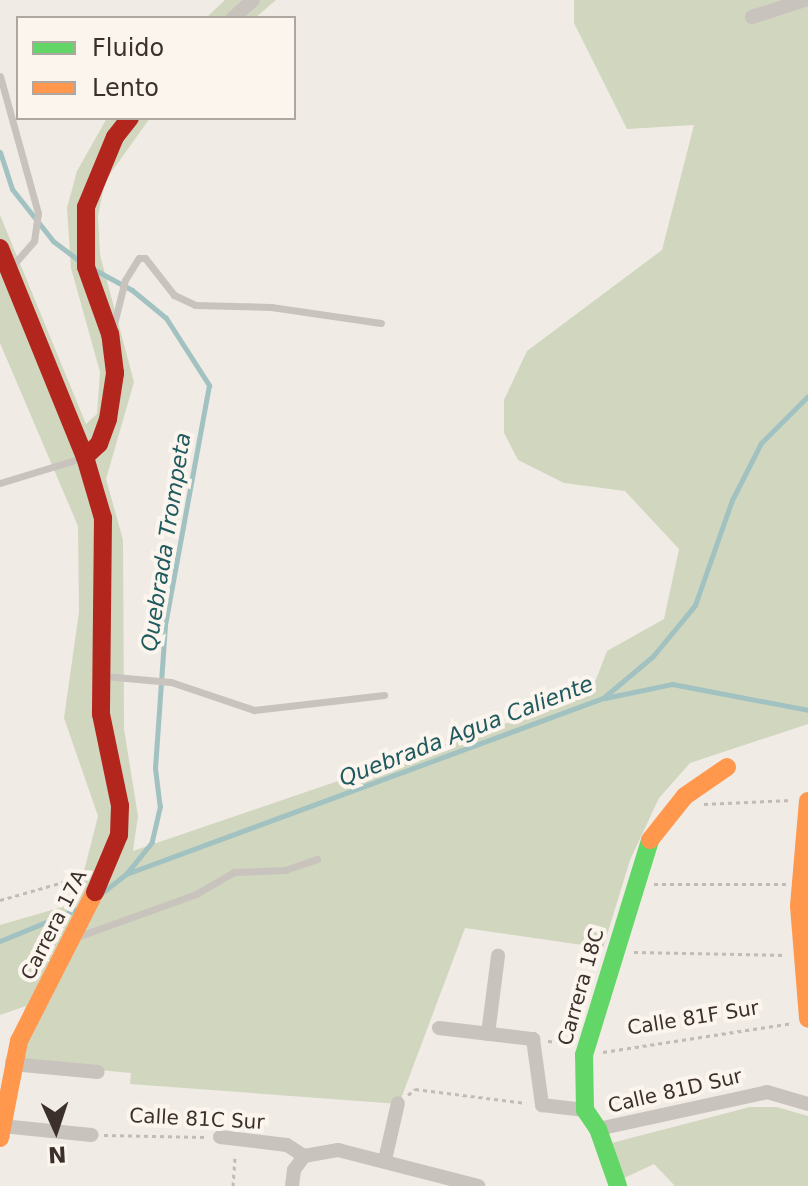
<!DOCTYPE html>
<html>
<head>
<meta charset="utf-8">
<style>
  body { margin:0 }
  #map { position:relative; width:808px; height:1186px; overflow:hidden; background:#f0ebe5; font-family:"DejaVu Sans",sans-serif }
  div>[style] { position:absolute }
  .green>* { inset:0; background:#d1d6bf }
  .stream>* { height:5px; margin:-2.5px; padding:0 2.5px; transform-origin:2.5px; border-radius:2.5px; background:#a1c2c1 }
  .path>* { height:3px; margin-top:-1.5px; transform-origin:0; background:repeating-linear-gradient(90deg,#c2bbb6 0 4px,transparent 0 8px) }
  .lane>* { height:7px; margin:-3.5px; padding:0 3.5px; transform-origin:3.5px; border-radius:3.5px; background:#c9c3be }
  .street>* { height:14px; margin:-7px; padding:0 7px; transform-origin:7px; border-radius:7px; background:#c9c3be }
  .fast>* { height:18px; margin:-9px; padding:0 9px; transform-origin:9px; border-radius:9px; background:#63d668 }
  .slow>* { height:18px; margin:-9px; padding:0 9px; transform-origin:9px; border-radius:9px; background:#ff974d }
  .jam>* { height:18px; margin:-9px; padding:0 9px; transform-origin:9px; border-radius:9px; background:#b3261e }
  span { translate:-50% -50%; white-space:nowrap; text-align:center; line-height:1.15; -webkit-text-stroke:8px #fbf5ee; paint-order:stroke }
  .street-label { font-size:20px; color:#3b302b }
  .water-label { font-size:22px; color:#1f5a5e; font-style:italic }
  .legend { position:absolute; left:16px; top:16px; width:280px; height:104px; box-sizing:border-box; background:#fbf5ee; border:2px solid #aea6a0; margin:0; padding:10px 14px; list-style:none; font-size:24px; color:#3b302b }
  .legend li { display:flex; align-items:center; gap:16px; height:40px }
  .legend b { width:40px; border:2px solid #aea6a0 }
  .north { position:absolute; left:16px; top:1090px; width:80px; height:80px; -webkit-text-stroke:6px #fbf5ee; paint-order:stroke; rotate:177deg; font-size:22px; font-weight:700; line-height:32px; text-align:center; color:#3b302b }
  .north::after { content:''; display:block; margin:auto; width:28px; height:36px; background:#3b302b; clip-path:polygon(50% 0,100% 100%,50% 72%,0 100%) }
</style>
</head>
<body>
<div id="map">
  <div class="green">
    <i style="clip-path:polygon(225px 0,276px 0,255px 18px,206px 18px)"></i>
    <i style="clip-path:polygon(574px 0,808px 0,808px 724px,690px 763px,659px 798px,630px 860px,603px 948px,465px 928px,399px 1104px,130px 1084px,131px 1073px,5px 1061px,26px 1006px,0 1015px,0 925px,76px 903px,98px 816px,64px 718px,79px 612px,78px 526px,0 343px,0 215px,86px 424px,97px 414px,100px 372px,71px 268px,67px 208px,77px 171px,107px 118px,150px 118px,105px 181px,98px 216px,100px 255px,134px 382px,106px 479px,123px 540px,124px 729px,138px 816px,133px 851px,590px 695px,607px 651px,664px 619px,679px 549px,625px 491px,564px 483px,518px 460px,504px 433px,504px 400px,527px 351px,662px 250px,694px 125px,627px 129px,574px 23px)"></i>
    <i style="clip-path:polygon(750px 1107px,777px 1107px,808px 1116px,808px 1186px,675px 1186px,654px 1164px,622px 1179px,608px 1144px)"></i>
  </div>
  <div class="stream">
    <i style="left:0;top:152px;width:39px;rotate:72deg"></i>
    <i style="left:12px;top:189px;width:66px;rotate:51.7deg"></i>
    <i style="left:53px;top:241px;width:31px;rotate:37deg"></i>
    <i style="left:95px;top:270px;width:42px;rotate:28.4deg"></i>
    <i style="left:132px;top:290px;width:44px;rotate:39.5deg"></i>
    <i style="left:166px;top:318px;width:80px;rotate:57.3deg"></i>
    <i style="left:209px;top:385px;width:244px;rotate:100.4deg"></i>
    <i style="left:165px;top:625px;width:143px;rotate:94deg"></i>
    <i style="left:155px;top:768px;width:38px;rotate:83deg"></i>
    <i style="left:160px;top:806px;width:37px;rotate:103deg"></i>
    <i style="left:152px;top:842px;width:41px;rotate:129.1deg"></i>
    <i style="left:126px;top:874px;width:28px;rotate:142deg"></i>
    <i style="left:605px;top:698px;width:68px;rotate:-11.8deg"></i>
    <i style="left:672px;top:684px;width:138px;rotate:10.8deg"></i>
    <i style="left:126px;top:874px;width:508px;rotate:-20.25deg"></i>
    <i style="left:603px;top:698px;width:65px;rotate:-40deg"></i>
    <i style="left:653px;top:656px;width:66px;rotate:-50.5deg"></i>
    <i style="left:695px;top:605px;width:111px;rotate:-70.6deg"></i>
    <i style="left:732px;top:500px;width:64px;rotate:-63deg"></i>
    <i style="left:761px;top:443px;width:66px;rotate:-45deg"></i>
    <i style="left:0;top:941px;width:87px;rotate:-22.4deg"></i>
  </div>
  <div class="path">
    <i style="left:704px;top:804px;width:88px;rotate:-2.6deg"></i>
    <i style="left:654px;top:884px;width:133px"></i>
    <i style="left:0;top:900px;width:88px;rotate:-15.8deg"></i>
    <i style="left:634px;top:952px;width:152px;rotate:1.1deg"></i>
    <i style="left:548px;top:1041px;width:25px;rotate:5deg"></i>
    <i style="left:603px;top:1052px;width:192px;rotate:-8.7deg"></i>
    <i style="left:408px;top:1095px;width:9px;rotate:-41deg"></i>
    <i style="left:415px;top:1089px;width:112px;rotate:7.2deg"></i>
    <i style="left:104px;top:1135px;width:101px;rotate:1.1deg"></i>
    <i style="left:233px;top:1186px;width:31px;rotate:-86deg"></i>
  </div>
  <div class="lane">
    <i style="left:0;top:76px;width:142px;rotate:74.5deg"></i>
    <i style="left:38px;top:213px;width:28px;rotate:98deg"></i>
    <i style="left:34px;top:241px;width:35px;rotate:131deg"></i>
    <i style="left:113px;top:328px;width:49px;rotate:-76deg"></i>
    <i style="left:125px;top:280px;width:26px;rotate:-58deg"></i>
    <i style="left:139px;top:258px;width:6px"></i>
    <i style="left:145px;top:258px;width:47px;rotate:51.9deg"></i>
    <i style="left:174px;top:295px;width:23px;rotate:25deg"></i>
    <i style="left:195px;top:305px;width:76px;rotate:1.5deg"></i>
    <i style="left:271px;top:307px;width:111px;rotate:8.3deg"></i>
    <i style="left:0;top:483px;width:89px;rotate:-17deg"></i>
    <i style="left:104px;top:676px;width:67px;rotate:5.1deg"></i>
    <i style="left:171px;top:682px;width:88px;rotate:18.6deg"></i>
    <i style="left:254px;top:710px;width:131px;rotate:-6.6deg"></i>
    <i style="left:74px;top:938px;width:130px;rotate:-19.8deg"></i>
    <i style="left:196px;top:894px;width:44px;rotate:-30.1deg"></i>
    <i style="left:234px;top:872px;width:51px;rotate:-2.2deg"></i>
    <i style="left:285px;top:870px;width:34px;rotate:-19deg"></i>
  </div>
  <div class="street">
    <i style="left:752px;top:17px;width:56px;rotate:-17.8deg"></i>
    <i style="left:233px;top:18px;width:27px;rotate:-42deg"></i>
    <i style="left:439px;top:1028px;width:95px;rotate:6.7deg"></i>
    <i style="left:533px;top:1039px;width:67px;rotate:82.2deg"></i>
    <i style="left:542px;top:1105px;width:43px;rotate:6.6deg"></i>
    <i style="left:488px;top:1034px;width:79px;rotate:-82.7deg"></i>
    <i style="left:12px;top:1064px;width:86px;rotate:5.3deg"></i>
    <i style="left:2px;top:1126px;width:90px;rotate:5.7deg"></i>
    <i style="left:598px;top:1129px;width:173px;rotate:-12.3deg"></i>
    <i style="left:767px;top:1092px;width:43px;rotate:16.3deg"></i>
    <i style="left:220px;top:1137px;width:67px;rotate:6.8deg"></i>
    <i style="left:287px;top:1145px;width:20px;rotate:33deg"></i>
    <i style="left:304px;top:1156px;width:35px;rotate:-10deg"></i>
    <i style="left:338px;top:1150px;width:145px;rotate:14.4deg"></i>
    <i style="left:385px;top:1160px;width:58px;rotate:-77.2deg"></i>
    <i style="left:292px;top:1186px;width:16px;rotate:-83deg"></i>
    <i style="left:294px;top:1170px;width:17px;rotate:-54deg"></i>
  </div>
  <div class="fast">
    <i style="left:618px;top:1186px;width:60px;rotate:-109.3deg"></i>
    <i style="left:598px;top:1129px;width:23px;rotate:-124deg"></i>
    <i style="left:585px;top:1110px;width:55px;rotate:-91deg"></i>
    <i style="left:584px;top:1055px;width:225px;rotate:-72.9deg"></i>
  </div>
  <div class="slow">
    <i style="left:808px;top:801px;width:105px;rotate:94.9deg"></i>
    <i style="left:799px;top:906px;width:113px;rotate:85.4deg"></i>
    <i style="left:650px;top:840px;width:56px;rotate:-51.5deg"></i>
    <i style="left:685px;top:796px;width:51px;rotate:-34.6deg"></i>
    <i style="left:0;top:1138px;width:99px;rotate:-78.9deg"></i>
    <i style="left:19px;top:1041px;width:167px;rotate:-63deg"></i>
  </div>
  <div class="jam">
    <i style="left:0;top:248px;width:226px;rotate:67.9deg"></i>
    <i style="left:85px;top:457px;width:64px;rotate:73.6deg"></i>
    <i style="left:103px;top:518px;width:196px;rotate:90.6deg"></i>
    <i style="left:101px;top:714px;width:94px;rotate:78.3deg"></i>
    <i style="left:120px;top:806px;width:29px;rotate:92deg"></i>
    <i style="left:119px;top:835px;width:62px;rotate:112.8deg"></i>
    <i style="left:85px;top:457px;width:19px;rotate:-43deg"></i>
    <i style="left:99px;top:444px;width:27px;rotate:-70deg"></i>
    <i style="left:108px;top:419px;width:47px;rotate:-81.3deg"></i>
    <i style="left:115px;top:373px;width:39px;rotate:-97deg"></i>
    <i style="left:110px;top:334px;width:71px;rotate:-109.7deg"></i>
    <i style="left:86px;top:267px;width:60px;rotate:-90deg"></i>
    <i style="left:86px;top:207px;width:76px;rotate:-67.5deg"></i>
    <i style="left:115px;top:137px;width:24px;rotate:-52deg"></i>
  </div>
  <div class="street-label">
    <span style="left:54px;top:925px;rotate:-63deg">Carrera 17A</span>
    <span style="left:581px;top:987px;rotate:-74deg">Carrera 18C</span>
    <span style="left:693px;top:1018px;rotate:-9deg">Calle 81F Sur</span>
    <span style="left:675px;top:1091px;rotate:-13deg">Calle 81D Sur</span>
    <span style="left:197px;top:1119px;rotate:3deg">Calle 81C Sur</span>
  </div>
  <div class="water-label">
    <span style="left:166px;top:542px;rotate:-81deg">Quebrada Trompeta</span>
    <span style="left:466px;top:731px;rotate:-21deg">Quebrada Agua Caliente</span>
  </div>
  <ul class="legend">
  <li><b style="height:10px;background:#63d668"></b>Fluido</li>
  <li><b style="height:10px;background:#ff974d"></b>Lento</li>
  </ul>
  <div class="north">N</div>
</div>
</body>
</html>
